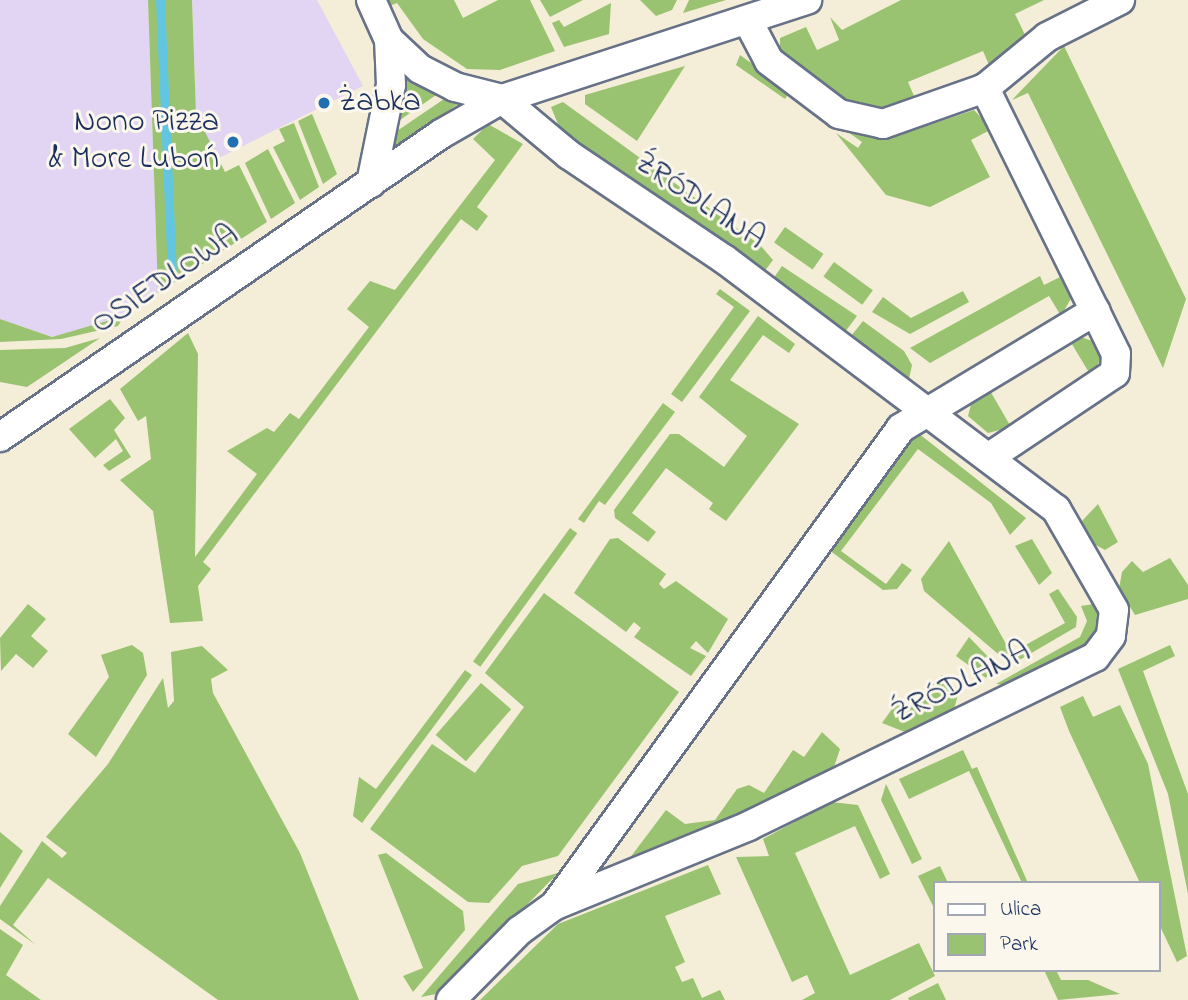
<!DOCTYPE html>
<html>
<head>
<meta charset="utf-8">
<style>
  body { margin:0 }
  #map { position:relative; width:1188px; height:1000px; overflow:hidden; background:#f4edd7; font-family:"Indie Flower",sans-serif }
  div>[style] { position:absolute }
  .built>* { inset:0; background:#e2d4f3 }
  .green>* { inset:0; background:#99c370; transform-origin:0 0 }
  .stream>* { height:9px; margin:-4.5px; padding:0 4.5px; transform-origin:4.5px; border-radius:4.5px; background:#63c6e1 }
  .roads { filter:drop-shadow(2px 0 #677288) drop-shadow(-2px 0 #677288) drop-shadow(0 2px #677288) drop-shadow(0 -2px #677288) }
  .street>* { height:28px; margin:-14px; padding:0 14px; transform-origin:14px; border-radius:14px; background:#fff }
  .dots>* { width:19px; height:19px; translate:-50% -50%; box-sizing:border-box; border:4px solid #fbf7ec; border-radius:50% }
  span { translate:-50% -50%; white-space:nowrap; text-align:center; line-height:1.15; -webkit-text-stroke:6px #fbf7ec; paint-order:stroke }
  .poi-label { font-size:32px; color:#1b2f5e }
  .left { translate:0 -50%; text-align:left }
  .right { translate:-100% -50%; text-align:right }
  .street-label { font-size:32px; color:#1b2f5e }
  .legend { position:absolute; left:933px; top:881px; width:228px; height:91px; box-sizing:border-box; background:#fbf7ec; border:2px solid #a1a7b3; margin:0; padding:9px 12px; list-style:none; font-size:21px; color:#1b2f5e }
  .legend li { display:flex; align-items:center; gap:14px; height:35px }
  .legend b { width:35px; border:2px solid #a1a7b3 }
</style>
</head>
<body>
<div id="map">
  <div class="built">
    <i style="clip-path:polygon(0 0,148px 0,158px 293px,116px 321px,52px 337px,0 319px)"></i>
    <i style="clip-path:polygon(192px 0,317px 0,363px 86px,217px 159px,196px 114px)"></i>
  </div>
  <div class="green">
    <i style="clip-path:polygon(148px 0,192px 0,196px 114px,225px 172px,239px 165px,267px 222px,158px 293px)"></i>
    <i style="clip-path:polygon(384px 0,454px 0,463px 18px,498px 0,530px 0,555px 51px,500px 70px,467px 69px,423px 39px,397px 3px,387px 7px)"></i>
    <i style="clip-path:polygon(540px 0,583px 0,550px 17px)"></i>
    <i style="clip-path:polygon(640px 0,677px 0,672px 10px,656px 16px)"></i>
    <i style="clip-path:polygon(689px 0,726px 0,683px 13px)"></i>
    <i style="clip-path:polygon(901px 0,1044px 0,1015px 14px,1026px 37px,992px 72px,983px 51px,908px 82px,917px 103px,879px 111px,843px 101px,780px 49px,780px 38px,806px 27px,817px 50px,839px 40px,830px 17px,842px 30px)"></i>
    <i style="clip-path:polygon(611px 3px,609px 34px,564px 47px,552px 23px,559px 20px,564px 27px)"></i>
    <i style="clip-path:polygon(1064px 46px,1186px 299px,1163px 368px,1028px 93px,1012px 100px)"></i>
    <i style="clip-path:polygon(740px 55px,790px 91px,785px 99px,736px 65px)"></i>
    <i style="clip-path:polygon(685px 66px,637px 141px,585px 104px,585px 95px)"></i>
    <i style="clip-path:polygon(407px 72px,439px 93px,400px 120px,405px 90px)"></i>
    <i style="clip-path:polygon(447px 97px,461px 102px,392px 149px,397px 131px)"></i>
    <i style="clip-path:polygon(563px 102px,760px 245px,773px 260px,764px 272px,562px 134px,551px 107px)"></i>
    <i style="clip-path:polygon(974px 110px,992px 129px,971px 140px,990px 177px,930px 207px,886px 195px,836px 133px,858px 148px,862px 142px,838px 125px,905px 133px)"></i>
    <i style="clip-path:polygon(312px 114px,337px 174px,323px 184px,298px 121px)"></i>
    <i style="clip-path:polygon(294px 123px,319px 187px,300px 200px,273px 147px,285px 141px,279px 129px)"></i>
    <i style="clip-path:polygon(488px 124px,523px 144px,477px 207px,488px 216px,477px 231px,461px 219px,203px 562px,211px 569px,198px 586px,203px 621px,170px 623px,153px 511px,120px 480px,151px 459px,146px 416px,138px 421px,120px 389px,188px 333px,198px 354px,195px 557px,257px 474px,227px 451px,267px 428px,274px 432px,290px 413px,299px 419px,369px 327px,347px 309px,370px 281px,395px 290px,495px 160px,473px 139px)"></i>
    <i style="clip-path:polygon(268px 149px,295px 203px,271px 219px,245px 163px)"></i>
    <i style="left:785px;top:227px;width:47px;height:19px;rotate:35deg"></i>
    <i style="left:834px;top:262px;width:48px;height:18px;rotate:36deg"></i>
    <i style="clip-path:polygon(782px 266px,857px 316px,845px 332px,773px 279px)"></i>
    <i style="clip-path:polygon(1064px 275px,1073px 295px,1061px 316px,1049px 296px,930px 363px,910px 348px,1040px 276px,1044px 285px)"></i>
    <i style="clip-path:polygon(720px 289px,750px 311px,682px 402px,671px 394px,734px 307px,716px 294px)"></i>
    <i style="clip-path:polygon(963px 291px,969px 302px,910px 334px,872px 312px,883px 297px,911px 318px)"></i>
    <i style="clip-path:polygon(124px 316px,118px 326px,61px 339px,0 342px,0 319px,52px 337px)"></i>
    <i style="clip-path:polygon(758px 316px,795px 344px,789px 353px,763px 335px,730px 380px,799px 424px,726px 521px,709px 509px,713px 503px,666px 468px,632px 513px,656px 532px,648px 542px,615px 518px,614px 510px,670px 434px,679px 434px,724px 467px,747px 436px,699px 397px)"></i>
    <i style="clip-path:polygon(863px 321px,904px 351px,912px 365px,909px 379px,851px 336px)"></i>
    <i style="clip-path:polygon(1078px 336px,1095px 342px,1102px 353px,1093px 379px,1070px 341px)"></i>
    <i style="clip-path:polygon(100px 338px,27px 387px,0 382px,0 350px,65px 348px)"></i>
    <i style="clip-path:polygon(989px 389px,1011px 427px,988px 433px,968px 416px,972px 401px)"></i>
    <i style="clip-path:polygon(110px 399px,125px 418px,114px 430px,131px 457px,109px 471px,103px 465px,123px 451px,116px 439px,95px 458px,69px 429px)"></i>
    <i style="clip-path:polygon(663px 403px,675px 412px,605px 505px,599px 501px,584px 523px,578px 519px)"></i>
    <i style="clip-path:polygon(918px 433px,1026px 518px,1010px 535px,991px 503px,918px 449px,841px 551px,886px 584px,902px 563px,912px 570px,897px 589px,883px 590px,825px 547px,904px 441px)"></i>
    <i style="clip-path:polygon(1098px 504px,1118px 542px,1105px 550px,1094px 544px,1082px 521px)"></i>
    <i style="left:570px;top:528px;width:9px;height:165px;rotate:36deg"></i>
    <i style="clip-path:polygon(618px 538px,666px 574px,659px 584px,664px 589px,676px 581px,728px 619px,708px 653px,696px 641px,690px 648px,706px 656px,691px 676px,634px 637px,641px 628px,634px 622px,626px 632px,574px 593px,610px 539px)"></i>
    <i style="clip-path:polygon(1032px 539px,1052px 573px,1039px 585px,1015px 546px)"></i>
    <i style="clip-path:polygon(949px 541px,1011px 653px,1065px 623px,1049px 594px,1058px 589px,1077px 617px,1076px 627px,1016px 662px,1004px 659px,924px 591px,921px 579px)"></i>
    <i style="clip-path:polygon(1170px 558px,1188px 585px,1188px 599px,1135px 615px,1119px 589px,1122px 572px,1132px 561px,1143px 572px)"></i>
    <i style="clip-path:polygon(544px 593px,679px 692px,558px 856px,522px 866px,489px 903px,468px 902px,370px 829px,432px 744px,475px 773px,524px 707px,485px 673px)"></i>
    <i style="clip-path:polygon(1100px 603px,1102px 623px,1090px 645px,1007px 685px,996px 684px,1080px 637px,1087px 621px,1081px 606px)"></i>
    <i style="clip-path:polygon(28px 604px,46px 619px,31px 636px,48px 651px,33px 668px,16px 654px,1px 671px,0 638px)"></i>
    <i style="clip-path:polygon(969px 637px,994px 663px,986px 678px,956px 656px)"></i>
    <i style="clip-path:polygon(132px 645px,143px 653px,147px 675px,96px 757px,68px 734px,109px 677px,101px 655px)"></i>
    <i style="clip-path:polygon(1170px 645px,1175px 656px,1143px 671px,1188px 794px,1188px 894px,1168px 794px,1118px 669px)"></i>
    <i style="clip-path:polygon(202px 646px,228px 670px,211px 679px,213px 693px,300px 853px,359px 1000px,218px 1000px,48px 878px,13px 925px,36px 945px,0 919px,0 906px,42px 841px,62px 858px,67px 853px,46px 837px,108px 764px,163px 678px,168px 708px,174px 701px,171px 652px)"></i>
    <i style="clip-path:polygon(465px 670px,472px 675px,362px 823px,353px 816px,359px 777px,376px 789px)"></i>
    <i style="clip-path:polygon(942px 675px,959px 691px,953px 713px,910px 734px,882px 723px,897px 702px,908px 710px)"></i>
    <i style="left:481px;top:683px;width:40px;height:69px;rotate:41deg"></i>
    <i style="clip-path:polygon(1083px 696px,1093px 717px,1120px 705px,1148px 764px,1187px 956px,1177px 962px,1158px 922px,1158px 883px,1140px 883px,1069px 731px,1060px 707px)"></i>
    <i style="clip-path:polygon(822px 732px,840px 749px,832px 773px,626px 863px,666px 810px,685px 824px,715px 820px,737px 789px,749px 785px,764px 793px,793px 750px,804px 757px)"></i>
    <i style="clip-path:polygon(963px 750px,972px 769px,977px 767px,1028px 883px,1022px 883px,969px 771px,909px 799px,899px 779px)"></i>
    <i style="clip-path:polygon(886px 784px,922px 859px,912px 864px,881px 800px)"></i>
    <i style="clip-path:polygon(831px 802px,858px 805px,890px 874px,880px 879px,855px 826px,795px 853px,850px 975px,919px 943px,935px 976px,890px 1000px,802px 1000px,815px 993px,807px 975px,792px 982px,736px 857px,769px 856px,763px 839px)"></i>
    <i style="clip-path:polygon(0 832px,23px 851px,0 888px)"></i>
    <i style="clip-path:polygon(386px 853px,463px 911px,465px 930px,413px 992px,403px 976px,423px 968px,378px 855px)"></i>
    <i style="clip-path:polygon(708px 865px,721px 894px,665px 916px,685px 962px,675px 967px,682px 982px,693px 978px,702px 998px,720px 990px,725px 1000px,480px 1000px,558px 924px)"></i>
    <i style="clip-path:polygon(940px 866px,948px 883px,934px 883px,934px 908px,918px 876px)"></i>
    <i style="clip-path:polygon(558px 873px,441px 993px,421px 997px,518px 884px)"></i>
    <i style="clip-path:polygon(0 929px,23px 945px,6px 975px,41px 1000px,0 1000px)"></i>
    <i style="clip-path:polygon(1044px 970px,1056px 970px,1061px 980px,1088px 980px,1120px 994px,1058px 1000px)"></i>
    <i style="clip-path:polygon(938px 983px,946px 1000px,909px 1000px,908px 998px)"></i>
  </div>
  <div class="stream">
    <i style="left:160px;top:0;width:277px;rotate:87.5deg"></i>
  </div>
  <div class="roads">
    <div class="street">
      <i style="left:371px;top:0;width:44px;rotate:65.8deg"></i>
      <i style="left:389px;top:40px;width:42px;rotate:43.1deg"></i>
      <i style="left:420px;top:69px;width:39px;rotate:27deg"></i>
      <i style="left:455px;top:87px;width:49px;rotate:14.3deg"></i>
      <i style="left:502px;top:99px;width:321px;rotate:-18deg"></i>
      <i style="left:749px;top:23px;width:43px;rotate:62.2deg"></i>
      <i style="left:769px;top:61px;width:88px;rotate:37.1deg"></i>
      <i style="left:839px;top:114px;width:45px;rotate:12.8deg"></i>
      <i style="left:883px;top:124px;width:108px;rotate:-19.4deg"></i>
      <i style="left:985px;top:88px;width:80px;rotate:-39.4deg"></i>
      <i style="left:1047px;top:37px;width:82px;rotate:-26.9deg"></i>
      <i style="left:371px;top:183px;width:100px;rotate:-78.5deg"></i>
      <i style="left:391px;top:85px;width:45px;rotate:-92.5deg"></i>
      <i style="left:0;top:437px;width:535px;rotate:-34.49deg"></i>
      <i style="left:441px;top:134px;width:70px;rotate:-29.8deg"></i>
      <i style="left:502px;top:99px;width:87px;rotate:39.9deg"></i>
      <i style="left:569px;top:155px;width:187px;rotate:33.9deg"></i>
      <i style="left:724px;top:259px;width:416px;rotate:37deg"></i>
      <i style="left:1056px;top:509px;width:116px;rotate:60.1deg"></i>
      <i style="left:1114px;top:610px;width:26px;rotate:97deg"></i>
      <i style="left:1111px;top:636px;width:26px;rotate:127deg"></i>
      <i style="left:1095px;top:657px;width:385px;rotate:154deg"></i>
      <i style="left:749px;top:826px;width:209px;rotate:157.8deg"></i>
      <i style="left:555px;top:905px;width:44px;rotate:144.2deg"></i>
      <i style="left:519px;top:931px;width:97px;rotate:134.6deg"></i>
      <i style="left:991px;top:456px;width:149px;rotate:-33.8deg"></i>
      <i style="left:1115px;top:373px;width:19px;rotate:-87deg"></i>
      <i style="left:1116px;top:354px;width:48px;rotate:-116deg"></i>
      <i style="left:555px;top:905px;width:589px;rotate:-54.04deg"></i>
      <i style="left:901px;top:428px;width:227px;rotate:-31.1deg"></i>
      <i style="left:1095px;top:311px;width:249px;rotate:-116.3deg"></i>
    </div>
  </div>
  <div class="dots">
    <i style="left:324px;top:103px;background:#1f6fb2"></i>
    <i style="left:233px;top:142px;background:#1f6fb2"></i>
  </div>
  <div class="poi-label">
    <span class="left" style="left:338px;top:103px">Żabka</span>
    <span class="right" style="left:219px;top:142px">Nono Pizza<br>&amp; More Luboń</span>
  </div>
  <div class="street-label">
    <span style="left:699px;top:202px;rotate:34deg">ŹRÓDLANA</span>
    <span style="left:166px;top:281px;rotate:-34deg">OSIEDLOWA</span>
    <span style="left:962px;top:684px;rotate:-26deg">ŹRÓDLANA</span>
  </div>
  <ul class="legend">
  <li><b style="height:9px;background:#fff"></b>Ulica</li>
  <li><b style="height:19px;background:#99c370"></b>Park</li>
  </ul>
</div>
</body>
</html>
